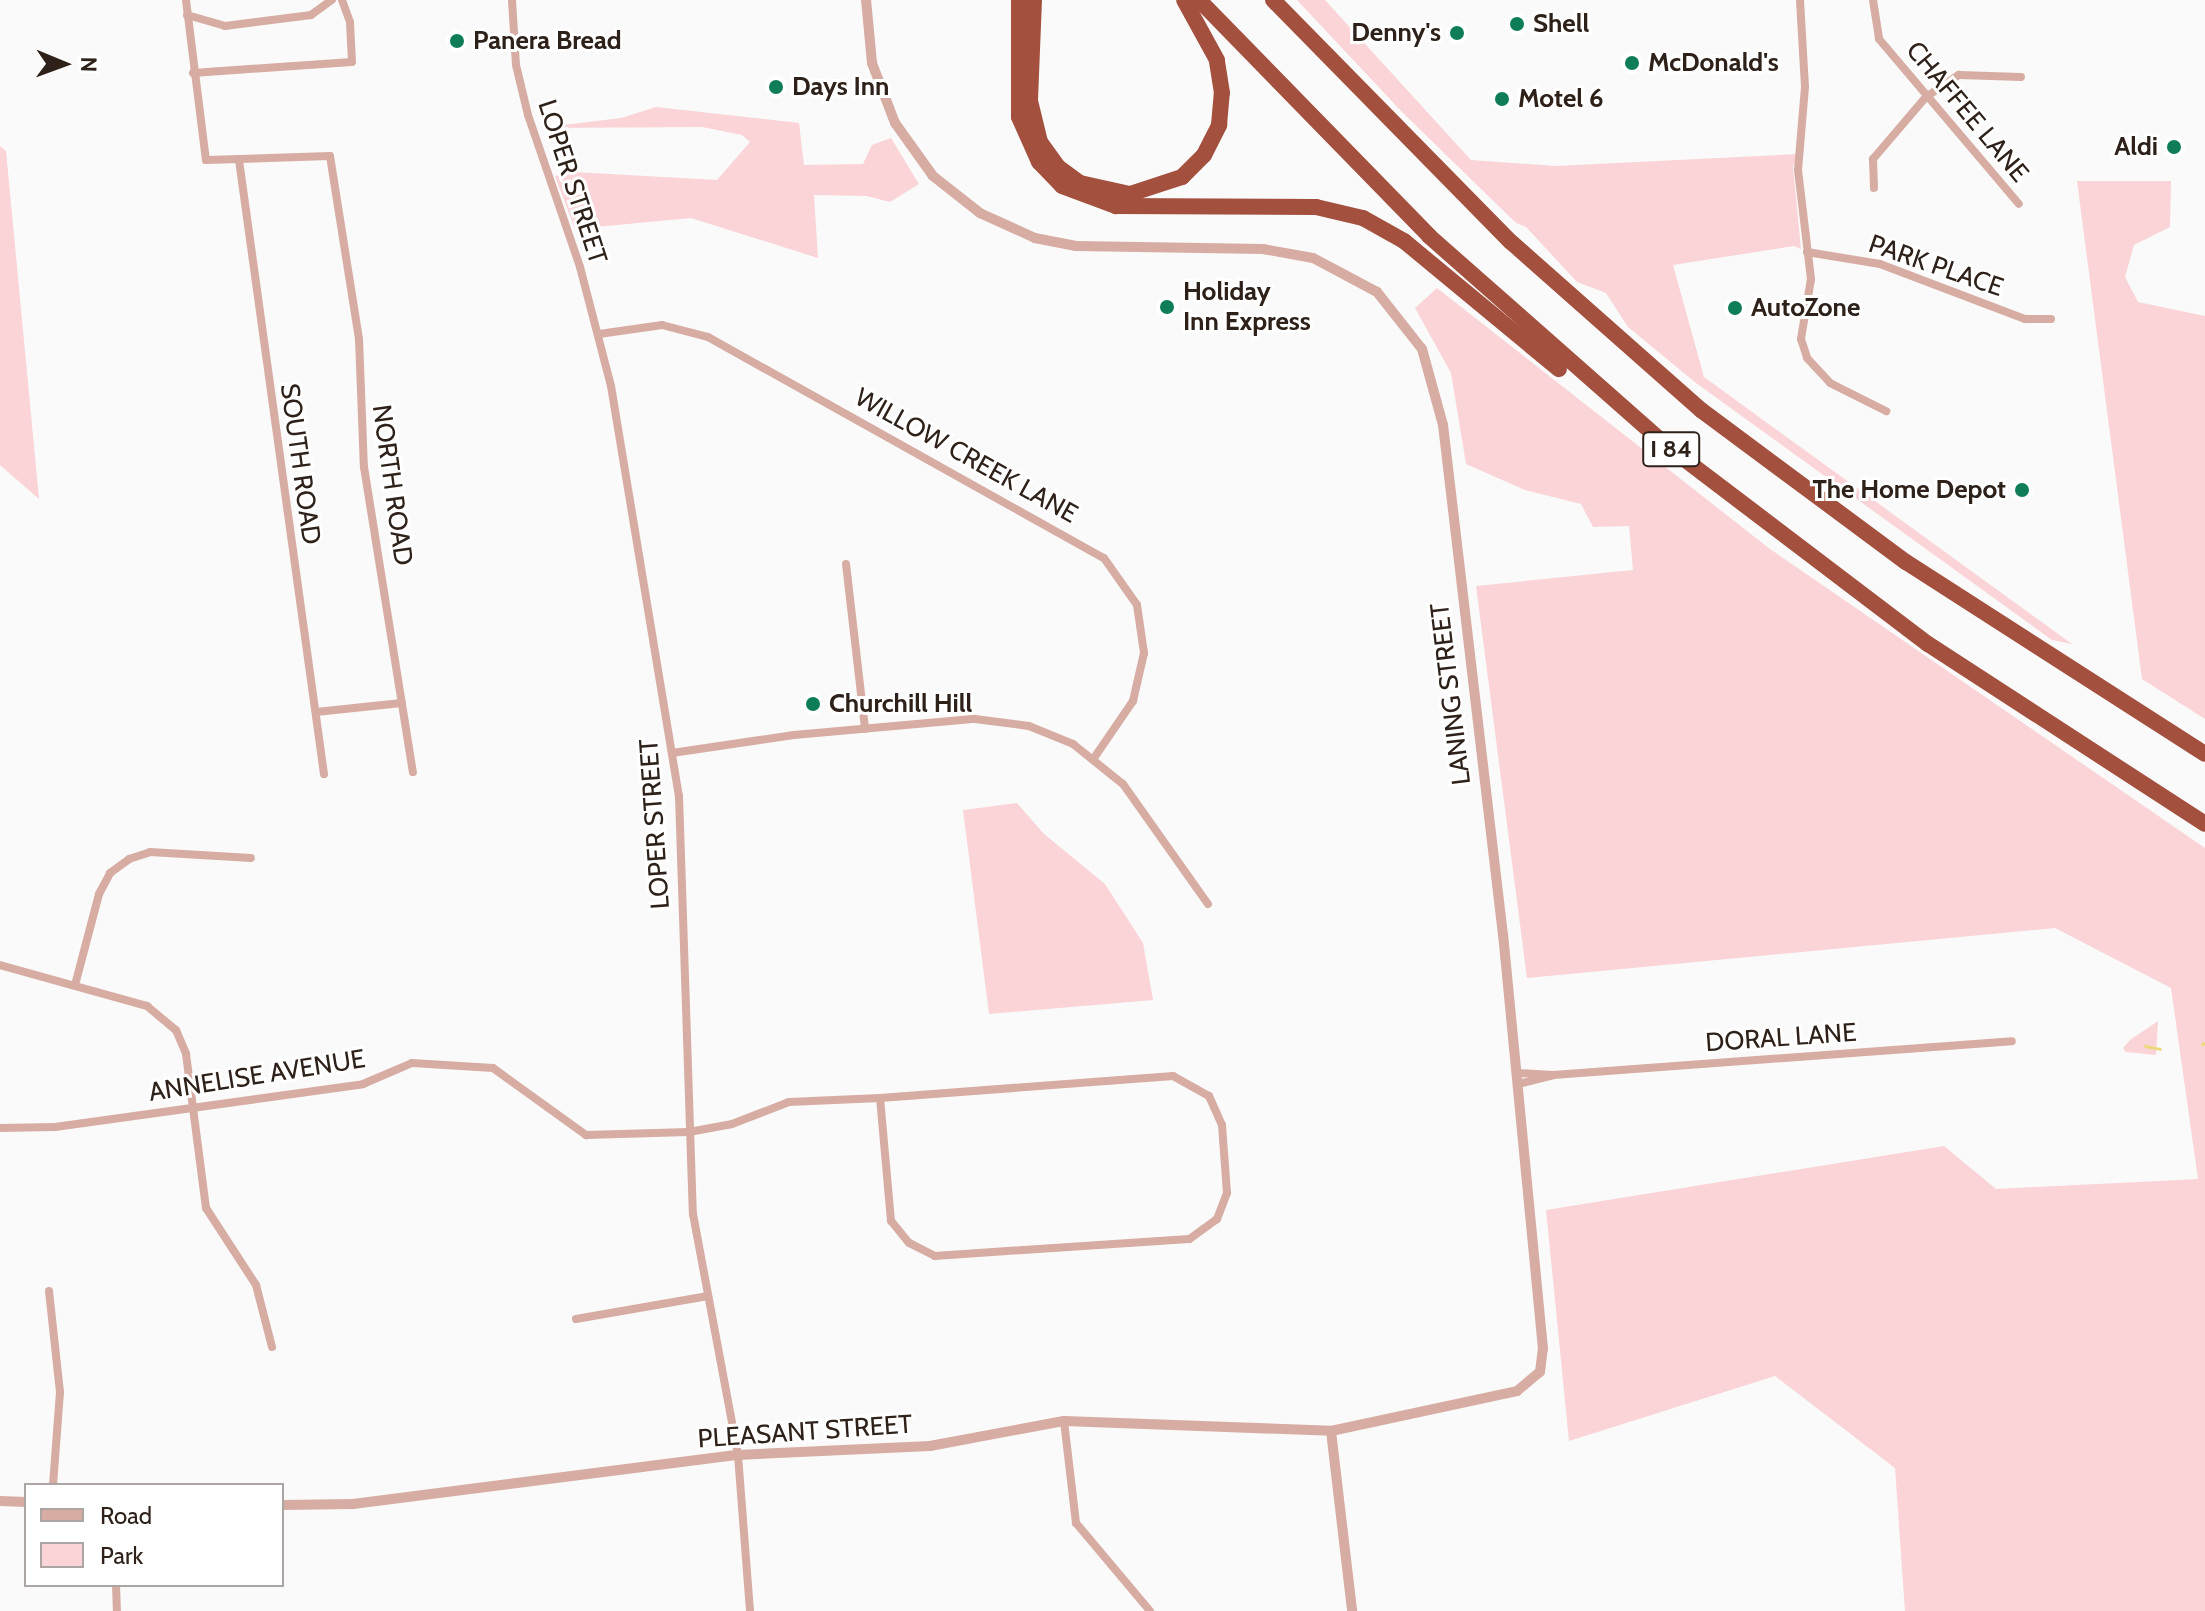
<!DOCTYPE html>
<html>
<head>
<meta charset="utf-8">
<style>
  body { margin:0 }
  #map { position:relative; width:2205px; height:1611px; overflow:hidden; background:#fafafa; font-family:Cabin,sans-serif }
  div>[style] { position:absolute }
  .green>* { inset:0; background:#fad4d7 }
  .stream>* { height:3px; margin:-1.5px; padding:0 1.5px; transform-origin:1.5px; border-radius:1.5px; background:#ebd97c }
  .minor>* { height:8px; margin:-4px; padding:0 4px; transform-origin:4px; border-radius:4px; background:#d7aca2 }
  .tertiary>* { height:10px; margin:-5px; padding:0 5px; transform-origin:5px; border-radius:5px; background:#d7aca2 }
  .motorway>* { height:16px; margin:-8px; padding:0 8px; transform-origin:8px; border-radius:8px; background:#a4503e }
  .dots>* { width:22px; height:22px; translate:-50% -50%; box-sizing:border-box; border:4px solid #fff; border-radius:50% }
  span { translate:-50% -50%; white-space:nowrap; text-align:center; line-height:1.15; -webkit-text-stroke:6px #fff; paint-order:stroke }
  .shield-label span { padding:2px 6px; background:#fff; border:2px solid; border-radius:6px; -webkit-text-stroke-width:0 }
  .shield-label { font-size:24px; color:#2e2119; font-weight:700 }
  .poi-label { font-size:26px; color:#2e2119; font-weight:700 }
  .left { translate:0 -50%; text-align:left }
  .right { translate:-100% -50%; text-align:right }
  .street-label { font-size:26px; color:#2e2119 }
  .legend { position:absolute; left:24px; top:1483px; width:260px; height:104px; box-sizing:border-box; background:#fff; border:2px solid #aba6a3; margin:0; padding:10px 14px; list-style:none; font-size:24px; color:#2e2119 }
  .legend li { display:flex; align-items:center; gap:16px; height:40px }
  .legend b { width:40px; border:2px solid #aba6a3 }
  .north { position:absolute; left:24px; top:24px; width:80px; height:80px; -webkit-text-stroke:6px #fff; paint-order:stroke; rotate:91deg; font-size:22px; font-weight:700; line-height:32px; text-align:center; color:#2e2119 }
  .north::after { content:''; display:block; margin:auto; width:28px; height:36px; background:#2e2119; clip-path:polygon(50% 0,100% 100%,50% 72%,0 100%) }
</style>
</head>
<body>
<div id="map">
  <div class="green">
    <i style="clip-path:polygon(1297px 0,1325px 0,1471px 160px,1556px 166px,1798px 154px,1793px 167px,1801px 249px,1794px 246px,1673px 265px,1704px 377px,2072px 644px,2052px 640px,1696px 383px,1628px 327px,1606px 293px,1577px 282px,1526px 227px,1516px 223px,1401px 111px)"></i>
    <i style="clip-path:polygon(656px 107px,799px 123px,804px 165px,863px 164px,872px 145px,891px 138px,919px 184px,890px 202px,867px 196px,814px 195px,818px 258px,691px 218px,575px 229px,555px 176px,574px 172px,717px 180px,750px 142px,742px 135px,702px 127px,539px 128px,621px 118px)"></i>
    <i style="clip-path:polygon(0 146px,6px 151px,39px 499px,0 465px)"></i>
    <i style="clip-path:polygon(2077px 181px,2171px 181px,2170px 227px,2134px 245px,2125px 277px,2138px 302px,2205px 316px,2205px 719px,2142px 679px)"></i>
    <i style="clip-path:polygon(1437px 288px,1770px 549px,2205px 848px,2205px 1611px,1905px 1611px,1895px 1468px,1775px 1376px,1569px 1441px,1546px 1210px,1944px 1146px,1996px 1189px,2198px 1179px,2171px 988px,2055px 928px,1527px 978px,1476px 586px,1633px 570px,1629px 526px,1593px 527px,1581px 504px,1525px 490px,1466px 464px,1451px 373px,1415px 308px)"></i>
    <i style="clip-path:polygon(1017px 803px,1044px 834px,1105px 884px,1143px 943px,1153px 1000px,989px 1014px,963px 810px)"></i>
    <i style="clip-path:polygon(2158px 1021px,2156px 1055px,2126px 1052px,2123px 1048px,2130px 1040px)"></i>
  </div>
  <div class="stream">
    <i style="left:2202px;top:1044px;width:3px;rotate:-18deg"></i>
    <i style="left:2145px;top:1046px;width:15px;rotate:11deg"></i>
  </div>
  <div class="minor">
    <i style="left:186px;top:0;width:161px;rotate:82.9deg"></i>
    <i style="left:206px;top:160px;width:124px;rotate:-1.8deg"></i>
    <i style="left:330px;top:156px;width:185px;rotate:81deg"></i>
    <i style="left:359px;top:339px;width:128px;rotate:87.8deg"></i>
    <i style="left:364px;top:467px;width:309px;rotate:80.9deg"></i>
    <i style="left:512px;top:0;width:65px;rotate:86.5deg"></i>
    <i style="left:516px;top:65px;width:51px;rotate:76.5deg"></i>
    <i style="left:528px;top:115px;width:161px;rotate:71.1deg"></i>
    <i style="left:580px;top:267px;width:123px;rotate:75.4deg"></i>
    <i style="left:611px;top:386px;width:416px;rotate:80.6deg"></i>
    <i style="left:679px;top:796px;width:418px;rotate:88.1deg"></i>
    <i style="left:693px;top:1214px;width:245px;rotate:79.4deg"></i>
    <i style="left:738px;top:1455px;width:156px;rotate:85.6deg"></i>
    <i style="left:1800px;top:0;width:87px;rotate:86.7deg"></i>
    <i style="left:1805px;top:87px;width:83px;rotate:94.8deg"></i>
    <i style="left:1798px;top:170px;width:110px;rotate:83.2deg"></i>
    <i style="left:1811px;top:279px;width:61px;rotate:99.5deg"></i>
    <i style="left:1801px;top:339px;width:20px;rotate:72deg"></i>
    <i style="left:1807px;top:358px;width:34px;rotate:47deg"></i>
    <i style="left:1830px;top:383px;width:63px;rotate:26.6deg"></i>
    <i style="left:1873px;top:0;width:39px;rotate:81deg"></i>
    <i style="left:1879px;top:39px;width:216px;rotate:49.7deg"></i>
    <i style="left:187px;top:15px;width:40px;rotate:16deg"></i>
    <i style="left:225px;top:26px;width:87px;rotate:-7.3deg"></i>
    <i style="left:311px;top:15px;width:26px;rotate:-36deg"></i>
    <i style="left:193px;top:73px;width:159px;rotate:-4deg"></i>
    <i style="left:352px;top:62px;width:40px;rotate:-92.9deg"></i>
    <i style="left:350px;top:22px;width:23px;rotate:-110deg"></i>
    <i style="left:239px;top:160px;width:620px;rotate:82.12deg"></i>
    <i style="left:1874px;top:188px;width:29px;rotate:-92deg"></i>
    <i style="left:1873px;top:159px;width:82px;rotate:-49.5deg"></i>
    <i style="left:1926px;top:97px;width:40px;rotate:-34deg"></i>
    <i style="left:1959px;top:75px;width:62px;rotate:1.8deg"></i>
    <i style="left:1807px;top:252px;width:74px;rotate:9.3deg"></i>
    <i style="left:1880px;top:264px;width:155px;rotate:20.8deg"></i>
    <i style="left:2025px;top:319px;width:26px"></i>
    <i style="left:599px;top:334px;width:64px;rotate:-8.1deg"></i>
    <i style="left:662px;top:325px;width:48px;rotate:14.6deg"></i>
    <i style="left:708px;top:337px;width:453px;rotate:29.2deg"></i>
    <i style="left:1104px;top:558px;width:57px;rotate:54.9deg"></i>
    <i style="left:1137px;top:605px;width:49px;rotate:81.7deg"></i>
    <i style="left:1144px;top:653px;width:49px;rotate:102.9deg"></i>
    <i style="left:1133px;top:701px;width:69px;rotate:124.4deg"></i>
    <i style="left:846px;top:564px;width:166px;rotate:83.4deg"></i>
    <i style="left:316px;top:712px;width:86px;rotate:-6deg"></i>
    <i style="left:672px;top:753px;width:123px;rotate:-8.4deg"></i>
    <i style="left:794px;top:735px;width:182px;rotate:-5.1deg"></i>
    <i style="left:975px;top:719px;width:54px;rotate:7.4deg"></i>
    <i style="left:1029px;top:726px;width:48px;rotate:22.2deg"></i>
    <i style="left:1073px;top:744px;width:64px;rotate:38.7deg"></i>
    <i style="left:1123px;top:784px;width:147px;rotate:54.7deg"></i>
    <i style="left:0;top:965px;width:153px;rotate:15.6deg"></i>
    <i style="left:147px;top:1006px;width:38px;rotate:40deg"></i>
    <i style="left:176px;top:1030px;width:26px;rotate:67deg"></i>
    <i style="left:186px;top:1054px;width:155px;rotate:82.6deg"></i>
    <i style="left:206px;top:1208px;width:92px;rotate:57deg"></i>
    <i style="left:256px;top:1285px;width:64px;rotate:75.5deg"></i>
    <i style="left:75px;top:985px;width:94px;rotate:-75.2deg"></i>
    <i style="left:99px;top:894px;width:24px;rotate:-62deg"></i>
    <i style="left:110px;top:873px;width:24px;rotate:-36deg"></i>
    <i style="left:129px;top:859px;width:22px;rotate:-18deg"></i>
    <i style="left:150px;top:852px;width:101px;rotate:3.4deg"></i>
    <i style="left:1517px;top:1073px;width:36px;rotate:3deg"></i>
    <i style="left:1553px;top:1075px;width:460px;rotate:-4.2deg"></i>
    <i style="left:1173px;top:1076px;width:41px;rotate:29.1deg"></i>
    <i style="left:1209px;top:1096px;width:32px;rotate:66deg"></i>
    <i style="left:1222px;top:1125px;width:68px;rotate:85.8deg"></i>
    <i style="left:1227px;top:1193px;width:28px;rotate:111deg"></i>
    <i style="left:1217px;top:1219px;width:34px;rotate:144deg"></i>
    <i style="left:1189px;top:1239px;width:255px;rotate:176.2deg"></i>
    <i style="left:935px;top:1256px;width:29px;rotate:-153deg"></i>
    <i style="left:909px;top:1243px;width:28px;rotate:-129deg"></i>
    <i style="left:891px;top:1221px;width:123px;rotate:-95.1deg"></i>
    <i style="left:880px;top:1098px;width:294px;rotate:-4.3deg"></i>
    <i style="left:1518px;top:1084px;width:36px;rotate:-14deg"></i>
    <i style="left:0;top:1128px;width:55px;rotate:-1deg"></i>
    <i style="left:55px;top:1127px;width:311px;rotate:-7.9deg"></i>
    <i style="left:363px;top:1084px;width:53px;rotate:-23.2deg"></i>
    <i style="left:412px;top:1063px;width:81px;rotate:3.5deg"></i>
    <i style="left:493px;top:1068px;width:115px;rotate:35.8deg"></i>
    <i style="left:586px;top:1135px;width:103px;rotate:-1.7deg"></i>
    <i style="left:689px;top:1132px;width:44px;rotate:-10.5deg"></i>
    <i style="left:732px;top:1124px;width:61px;rotate:-21.1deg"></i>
    <i style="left:789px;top:1102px;width:91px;rotate:-2.5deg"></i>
    <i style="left:49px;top:1291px;width:102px;rotate:83.8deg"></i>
    <i style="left:60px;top:1392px;width:93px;rotate:94.3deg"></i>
    <i style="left:576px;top:1319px;width:134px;rotate:-9.9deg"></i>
    <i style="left:1064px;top:1421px;width:103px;rotate:83.3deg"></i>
    <i style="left:1076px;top:1523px;width:115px;rotate:49.9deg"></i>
    <i style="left:116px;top:1585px;width:26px;rotate:88deg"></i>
  </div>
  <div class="tertiary">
    <i style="left:1331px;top:1431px;width:181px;rotate:83.3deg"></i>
    <i style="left:0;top:1501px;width:26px;rotate:2deg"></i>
    <i style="left:282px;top:1505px;width:71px;rotate:-0.8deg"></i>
    <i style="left:353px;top:1504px;width:388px;rotate:-7.3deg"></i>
    <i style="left:738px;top:1455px;width:192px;rotate:-2.7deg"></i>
    <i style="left:930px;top:1446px;width:136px;rotate:-10.6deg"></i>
    <i style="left:1064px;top:1421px;width:267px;rotate:2.1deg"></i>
    <i style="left:1331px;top:1431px;width:190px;rotate:-12.1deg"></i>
    <i style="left:1517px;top:1391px;width:30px;rotate:-40deg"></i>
    <i style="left:1540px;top:1372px;width:23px;rotate:-83deg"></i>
    <i style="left:1543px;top:1349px;width:416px;rotate:-95.5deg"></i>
    <i style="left:1503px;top:935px;width:514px;rotate:-96.71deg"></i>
    <i style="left:1443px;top:425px;width:79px;rotate:-105.4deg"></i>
    <i style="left:1422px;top:349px;width:73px;rotate:-128.3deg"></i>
    <i style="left:1377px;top:292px;width:72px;rotate:-152deg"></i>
    <i style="left:1313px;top:258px;width:51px;rotate:-169.8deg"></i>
    <i style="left:1263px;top:249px;width:187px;rotate:-179.1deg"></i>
    <i style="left:1076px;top:246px;width:42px;rotate:-169deg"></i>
    <i style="left:1035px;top:238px;width:60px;rotate:-155.6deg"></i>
    <i style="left:980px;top:213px;width:60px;rotate:-141.8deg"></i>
    <i style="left:933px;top:176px;width:65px;rotate:-125.6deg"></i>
    <i style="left:895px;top:123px;width:64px;rotate:-111deg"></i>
    <i style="left:872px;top:63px;width:63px;rotate:-95.4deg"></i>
  </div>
  <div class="motorway">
    <i style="left:1019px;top:0;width:117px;rotate:90deg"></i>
    <i style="left:1019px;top:117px;width:49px;rotate:66deg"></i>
    <i style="left:1039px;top:162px;width:33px;rotate:46deg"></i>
    <i style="left:1062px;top:186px;width:58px;rotate:20.3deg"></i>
    <i style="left:1116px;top:206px;width:200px;rotate:0.3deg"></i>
    <i style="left:1316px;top:207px;width:48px;rotate:13.2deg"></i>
    <i style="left:1363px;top:218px;width:47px;rotate:29.3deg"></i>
    <i style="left:1404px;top:241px;width:201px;rotate:39.6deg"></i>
    <i style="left:1034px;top:0;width:101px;rotate:92.3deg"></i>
    <i style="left:1030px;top:101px;width:42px;rotate:76.3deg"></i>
    <i style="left:1040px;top:142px;width:31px;rotate:54deg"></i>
    <i style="left:1058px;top:167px;width:27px;rotate:36deg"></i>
    <i style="left:1080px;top:183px;width:51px;rotate:12.4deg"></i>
    <i style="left:1130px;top:194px;width:55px;rotate:-18.1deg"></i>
    <i style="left:1182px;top:177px;width:31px;rotate:-45deg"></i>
    <i style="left:1204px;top:155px;width:34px;rotate:-63deg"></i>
    <i style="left:1219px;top:125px;width:32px;rotate:-85deg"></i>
    <i style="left:1222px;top:93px;width:33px;rotate:-99deg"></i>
    <i style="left:1217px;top:60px;width:68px;rotate:-118.8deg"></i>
    <i style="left:1199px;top:0;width:330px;rotate:45.7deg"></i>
    <i style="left:1429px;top:236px;width:322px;rotate:41.4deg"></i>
    <i style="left:1671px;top:449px;width:323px;rotate:37.2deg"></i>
    <i style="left:1928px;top:644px;width:330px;rotate:33deg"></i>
    <i style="left:1273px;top:0;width:339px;rotate:45.5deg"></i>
    <i style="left:1511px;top:242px;width:254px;rotate:41.5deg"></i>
    <i style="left:1701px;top:410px;width:255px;rotate:36.6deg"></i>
    <i style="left:1906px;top:562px;width:355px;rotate:32.7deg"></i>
  </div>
  <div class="dots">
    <i style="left:1517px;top:24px;background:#107d59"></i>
    <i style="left:1457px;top:33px;background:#107d59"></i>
    <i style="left:457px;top:41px;background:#107d59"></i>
    <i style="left:1632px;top:63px;background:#107d59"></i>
    <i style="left:776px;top:87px;background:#107d59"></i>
    <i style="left:1502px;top:99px;background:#107d59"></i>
    <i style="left:2174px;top:147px;background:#107d59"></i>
    <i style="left:1167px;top:307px;background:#107d59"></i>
    <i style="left:1735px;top:308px;background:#107d59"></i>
    <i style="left:2022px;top:490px;background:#107d59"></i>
    <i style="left:813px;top:704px;background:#107d59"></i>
  </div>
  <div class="shield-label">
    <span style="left:1671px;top:449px">I 84</span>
  </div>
  <div class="poi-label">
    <span class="left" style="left:1533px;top:24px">Shell</span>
    <span class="right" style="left:1441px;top:33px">Denny's</span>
    <span class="left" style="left:473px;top:41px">Panera Bread</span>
    <span class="left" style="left:1648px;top:63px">McDonald's</span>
    <span class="left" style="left:792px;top:87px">Days Inn</span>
    <span class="left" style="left:1518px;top:99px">Motel 6</span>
    <span class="right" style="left:2158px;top:147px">Aldi</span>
    <span class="left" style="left:1183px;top:307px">Holiday<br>Inn Express</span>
    <span class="left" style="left:1751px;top:308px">AutoZone</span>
    <span class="right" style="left:2006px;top:490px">The Home Depot</span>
    <span class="left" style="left:829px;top:704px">Churchill Hill</span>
  </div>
  <div class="street-label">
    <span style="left:1967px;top:112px;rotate:50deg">CHAFFEE LANE</span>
    <span style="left:572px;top:182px;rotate:72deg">LOPER STREET</span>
    <span style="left:1936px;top:266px;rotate:19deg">PARK PLACE</span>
    <span style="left:966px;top:456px;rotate:29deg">WILLOW CREEK LANE</span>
    <span style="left:300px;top:464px;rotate:82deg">SOUTH ROAD</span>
    <span style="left:392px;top:485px;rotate:82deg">NORTH ROAD</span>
    <span style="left:1451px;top:694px;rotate:-97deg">LANING STREET</span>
    <span style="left:655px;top:824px;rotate:-94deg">LOPER STREET</span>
    <span style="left:1781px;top:1038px;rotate:-4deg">DORAL LANE</span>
    <span style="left:257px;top:1076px;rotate:-9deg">ANNELISE AVENUE</span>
    <span style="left:805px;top:1432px;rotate:-4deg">PLEASANT STREET</span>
  </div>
  <ul class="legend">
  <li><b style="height:10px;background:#d7aca2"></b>Road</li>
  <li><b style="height:22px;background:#fad4d7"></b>Park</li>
  </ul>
  <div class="north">N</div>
</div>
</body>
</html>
